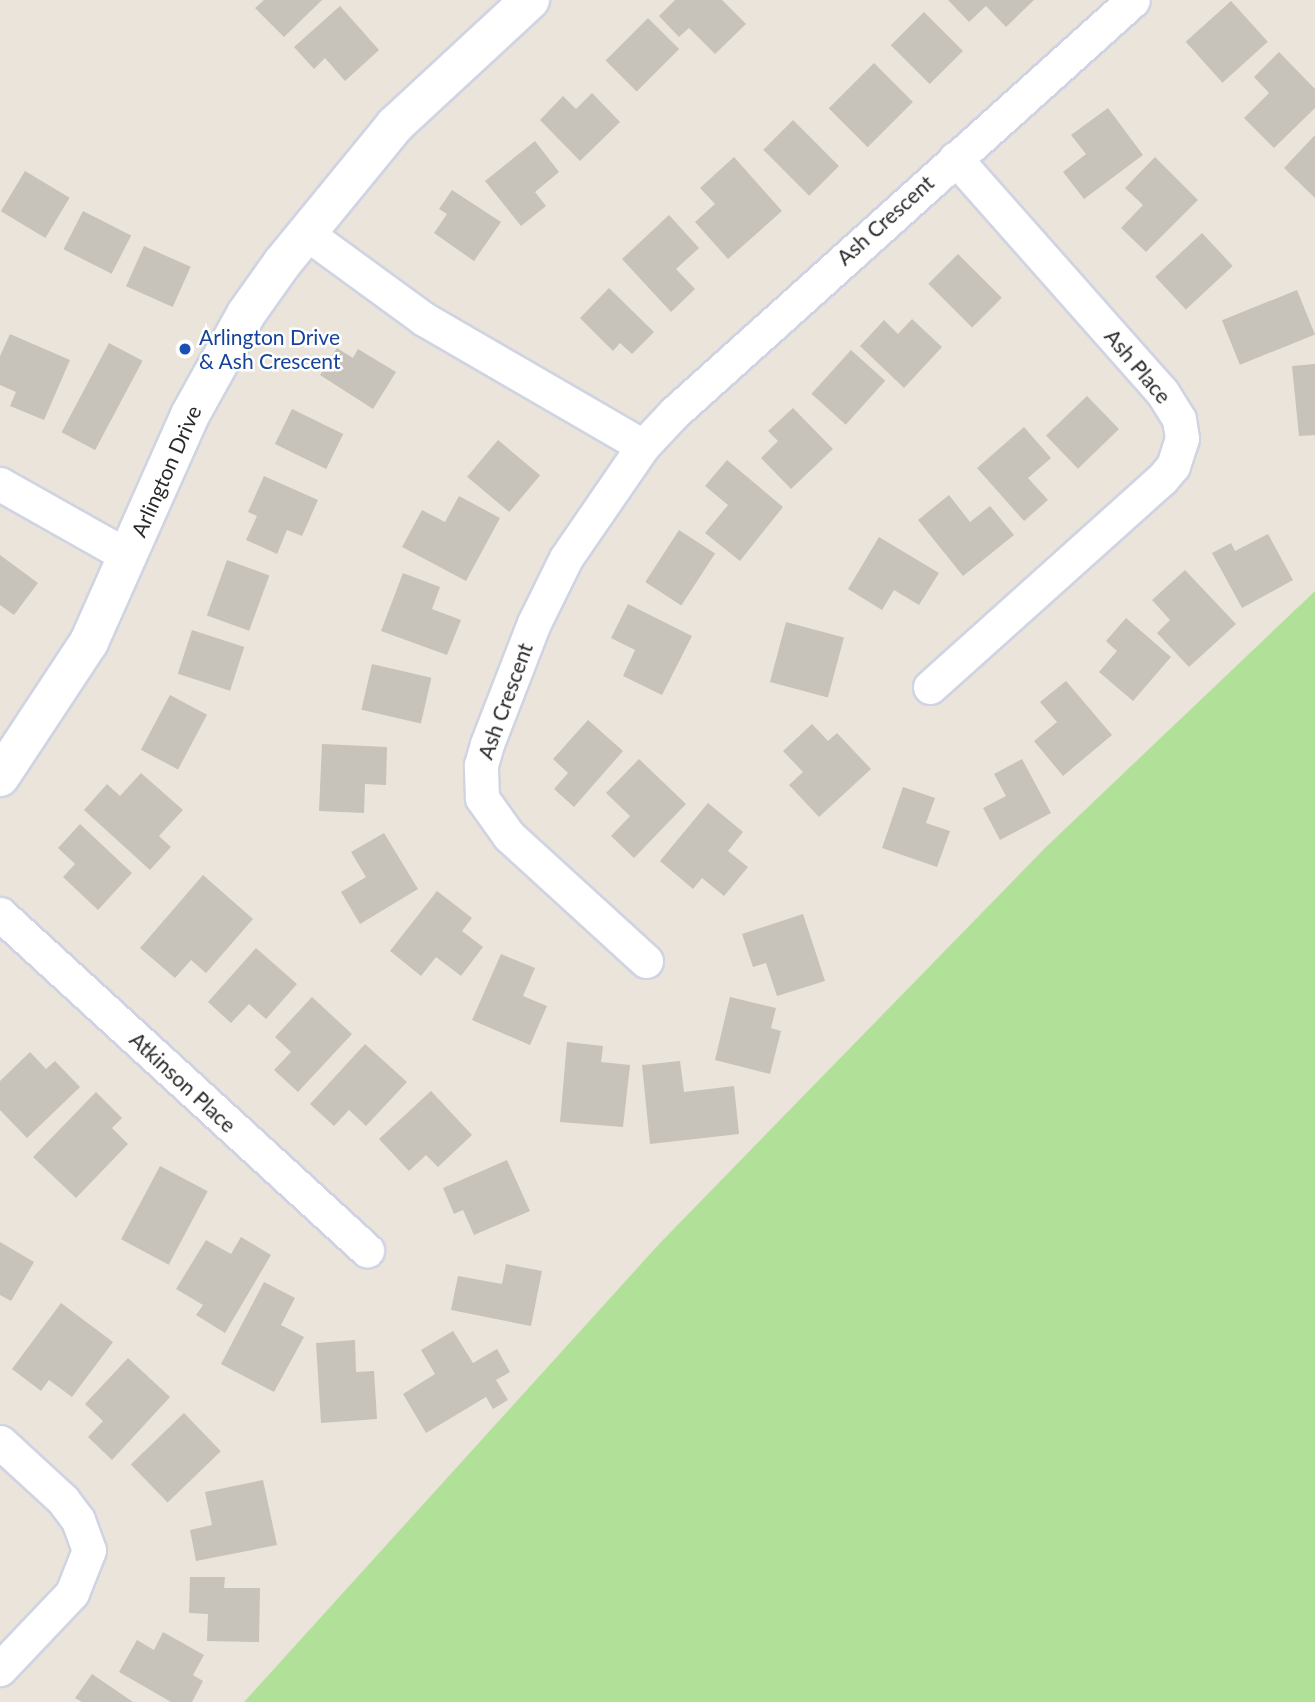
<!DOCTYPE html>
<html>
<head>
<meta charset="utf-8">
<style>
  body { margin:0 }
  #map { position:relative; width:1315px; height:1702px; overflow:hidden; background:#ebe4db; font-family:Lato,sans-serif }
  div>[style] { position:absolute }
  .green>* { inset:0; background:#b1e198 }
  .building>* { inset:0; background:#c7c2ba; transform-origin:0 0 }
  .roads { filter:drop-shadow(2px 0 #d0d4e2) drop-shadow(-2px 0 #d0d4e2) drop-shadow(0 2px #d0d4e2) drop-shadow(0 -2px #d0d4e2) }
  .street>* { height:33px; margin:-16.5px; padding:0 16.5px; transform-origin:16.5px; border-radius:16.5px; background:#fff }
  .secondary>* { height:38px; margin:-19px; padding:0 19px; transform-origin:19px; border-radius:19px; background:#fff }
  .dots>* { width:19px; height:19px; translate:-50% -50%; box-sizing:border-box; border:4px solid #fff; border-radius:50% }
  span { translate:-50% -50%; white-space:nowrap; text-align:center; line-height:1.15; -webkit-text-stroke:5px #fff; paint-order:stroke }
  .street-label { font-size:21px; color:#292929 }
  .transit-label { font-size:21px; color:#164399 }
  .left { translate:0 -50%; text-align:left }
</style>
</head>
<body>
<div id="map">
  <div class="green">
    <i style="clip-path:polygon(1315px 591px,1315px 1702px,244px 1702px,660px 1243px,1046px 847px)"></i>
  </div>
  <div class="building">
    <i style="clip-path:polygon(264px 0,322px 0,284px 37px,255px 8px)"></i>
    <i style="clip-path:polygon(675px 0,722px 0,746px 24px,715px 54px,689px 28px,679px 37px,659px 16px)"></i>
    <i style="clip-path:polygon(948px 0,1034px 0,1006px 27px,986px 6px,969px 22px)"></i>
    <i style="left:1231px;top:1px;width:55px;height:61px;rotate:48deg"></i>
    <i style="clip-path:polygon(340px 6px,379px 50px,345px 81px,325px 58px,314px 69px,294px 47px)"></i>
    <i style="left:924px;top:12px;width:55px;height:47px;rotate:45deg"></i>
    <i style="left:648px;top:18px;width:44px;height:60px;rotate:45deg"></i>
    <i style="clip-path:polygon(1279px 52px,1315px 89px,1315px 108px,1274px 148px,1244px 118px,1269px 93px,1254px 77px)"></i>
    <i style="left:874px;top:63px;width:55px;height:64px;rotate:45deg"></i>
    <i style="clip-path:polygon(592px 93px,620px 122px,580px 161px,540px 120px,563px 96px,576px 109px)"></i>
    <i style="clip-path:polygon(1108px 108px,1143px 155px,1084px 199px,1063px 172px,1086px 154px,1071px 135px)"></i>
    <i style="left:793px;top:120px;width:65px;height:42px;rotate:45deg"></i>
    <i style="clip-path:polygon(1315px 135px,1315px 198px,1284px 168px)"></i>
    <i style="clip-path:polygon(535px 141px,559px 172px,535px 192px,546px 206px,521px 226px,485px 181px)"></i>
    <i style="clip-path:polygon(734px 157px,782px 211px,728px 259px,695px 222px,715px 204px,700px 188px)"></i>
    <i style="clip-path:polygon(1155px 157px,1198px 200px,1146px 252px,1121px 228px,1143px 205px,1125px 188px)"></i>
    <i style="left:25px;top:171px;width:52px;height:47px;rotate:31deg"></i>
    <i style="clip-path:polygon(452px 190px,501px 222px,474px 261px,434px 233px,447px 214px,439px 209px)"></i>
    <i style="left:83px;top:211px;width:54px;height:43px;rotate:27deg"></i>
    <i style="clip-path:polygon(669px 215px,699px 248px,676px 269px,695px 289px,671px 312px,622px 259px)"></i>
    <i style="left:1202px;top:233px;width:45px;height:64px;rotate:47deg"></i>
    <i style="left:144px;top:246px;width:51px;height:44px;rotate:24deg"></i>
    <i style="left:958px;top:254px;width:62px;height:42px;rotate:45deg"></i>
    <i style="clip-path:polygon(609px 288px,654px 332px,632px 354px,620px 343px,613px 351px,580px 318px)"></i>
    <i style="left:1297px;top:290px;width:48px;height:81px;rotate:68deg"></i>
    <i style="clip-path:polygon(912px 319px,942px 347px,904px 388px,860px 346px,884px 320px,898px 334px)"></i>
    <i style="clip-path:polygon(10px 334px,70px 360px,44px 420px,10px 406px,16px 392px,0 385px,0 356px)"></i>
    <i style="left:109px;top:343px;width:38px;height:101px;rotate:28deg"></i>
    <i style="clip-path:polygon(337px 348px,353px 358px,358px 349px,396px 372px,373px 409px,320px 375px)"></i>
    <i style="left:851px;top:350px;width:46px;height:59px;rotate:42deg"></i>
    <i style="clip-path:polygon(1315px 364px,1315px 435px,1299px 436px,1292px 366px)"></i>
    <i style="left:1087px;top:396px;width:46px;height:57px;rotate:46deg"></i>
    <i style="clip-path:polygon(793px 408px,833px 449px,791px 489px,761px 458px,778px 441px,768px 431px)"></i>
    <i style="left:292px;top:409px;width:57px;height:39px;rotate:26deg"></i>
    <i style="clip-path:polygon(1024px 427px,1051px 458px,1028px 478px,1048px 500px,1024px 521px,977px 468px)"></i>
    <i style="left:498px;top:440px;width:55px;height:48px;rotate:40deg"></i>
    <i style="clip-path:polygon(727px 460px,783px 507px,740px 561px,705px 533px,728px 505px,705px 486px)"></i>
    <i style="clip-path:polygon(264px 476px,318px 500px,302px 536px,287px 530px,277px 554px,246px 540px,257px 516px,248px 512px)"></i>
    <i style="clip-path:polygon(949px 495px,970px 522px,990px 506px,1014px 535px,963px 576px,918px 520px)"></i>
    <i style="clip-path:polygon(459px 496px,500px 518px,466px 581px,402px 547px,422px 510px,445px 522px)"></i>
    <i style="left:679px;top:530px;width:43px;height:62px;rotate:33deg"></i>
    <i style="clip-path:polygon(1268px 534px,1293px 580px,1242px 608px,1212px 553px,1231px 543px,1235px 551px)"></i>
    <i style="clip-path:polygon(879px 537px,939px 573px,919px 605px,894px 590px,882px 610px,848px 589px)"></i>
    <i style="clip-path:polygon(0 555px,38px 583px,14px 615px,0 605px)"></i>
    <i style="left:227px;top:560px;width:45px;height:59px;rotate:20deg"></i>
    <i style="clip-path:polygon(1185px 570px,1236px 624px,1189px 667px,1157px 633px,1170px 620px,1152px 600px)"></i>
    <i style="clip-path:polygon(403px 573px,440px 587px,432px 609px,461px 620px,447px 655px,381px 631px)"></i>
    <i style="clip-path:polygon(628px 604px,692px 636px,662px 695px,623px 676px,635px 650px,611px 638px)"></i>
    <i style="clip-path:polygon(1126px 618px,1171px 657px,1133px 701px,1099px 672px,1117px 651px,1106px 641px)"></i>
    <i style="left:786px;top:622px;width:60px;height:62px;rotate:15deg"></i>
    <i style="left:192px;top:630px;width:55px;height:46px;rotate:18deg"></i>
    <i style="left:372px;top:664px;width:61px;height:47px;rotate:13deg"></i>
    <i style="clip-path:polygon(1066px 681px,1112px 735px,1063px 776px,1034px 741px,1057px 722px,1040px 702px)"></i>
    <i style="left:170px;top:695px;width:42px;height:62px;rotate:28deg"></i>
    <i style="clip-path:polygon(588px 720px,623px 751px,574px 807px,554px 789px,568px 773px,553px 759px)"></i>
    <i style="clip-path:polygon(812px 724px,828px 741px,837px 733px,871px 769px,819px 817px,789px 785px,803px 772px,783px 751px)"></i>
    <i style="clip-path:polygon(322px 744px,387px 747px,386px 785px,365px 784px,364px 813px,319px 811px)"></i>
    <i style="clip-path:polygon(639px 759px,686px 804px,634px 858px,611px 836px,630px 816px,606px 793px)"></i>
    <i style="clip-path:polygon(1022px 759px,1051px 813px,1000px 840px,983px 808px,1006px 796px,994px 774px)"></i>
    <i style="clip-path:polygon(141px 773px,183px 810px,159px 836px,171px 847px,150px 870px,84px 810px,107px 784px,120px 796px)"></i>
    <i style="clip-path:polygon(903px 787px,935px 798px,926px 823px,950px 831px,937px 867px,882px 848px)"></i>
    <i style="clip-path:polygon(708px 803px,743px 832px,728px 851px,748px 867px,724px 896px,702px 878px,693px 889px,660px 861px)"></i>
    <i style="clip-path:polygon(80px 824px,132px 873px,98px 910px,63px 877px,75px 864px,58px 848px)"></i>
    <i style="clip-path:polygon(384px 833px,418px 889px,360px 924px,341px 892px,366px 877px,351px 852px)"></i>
    <i style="clip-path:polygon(203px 875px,253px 919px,206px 973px,191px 960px,175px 978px,140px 948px)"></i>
    <i style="clip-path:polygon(437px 891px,472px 918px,462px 931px,483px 947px,461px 976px,436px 957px,421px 976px,390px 951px)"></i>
    <i style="clip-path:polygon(803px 914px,825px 981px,777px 996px,766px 963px,753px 967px,742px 934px)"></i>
    <i style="clip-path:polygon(256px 948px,297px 984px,266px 1019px,249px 1004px,231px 1023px,208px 1002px)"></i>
    <i style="clip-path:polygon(501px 954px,535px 968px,523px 996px,547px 1006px,530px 1045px,472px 1020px)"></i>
    <i style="clip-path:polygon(312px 997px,352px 1034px,298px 1092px,274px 1070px,291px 1052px,275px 1037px)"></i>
    <i style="clip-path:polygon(730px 997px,776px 1008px,771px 1028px,781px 1031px,770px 1074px,715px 1060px)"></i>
    <i style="clip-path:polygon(567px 1042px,603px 1046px,601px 1062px,630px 1065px,623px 1127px,560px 1122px)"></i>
    <i style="clip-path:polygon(365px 1044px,407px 1082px,366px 1126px,349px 1110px,334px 1126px,310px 1104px)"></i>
    <i style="clip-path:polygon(30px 1052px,46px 1069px,55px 1061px,80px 1087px,27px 1138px,0 1110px,0 1081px)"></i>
    <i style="clip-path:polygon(680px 1061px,684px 1092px,734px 1086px,739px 1134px,650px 1144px,642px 1065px)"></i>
    <i style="clip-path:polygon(431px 1091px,472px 1135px,438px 1167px,426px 1155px,409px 1171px,379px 1139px)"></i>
    <i style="clip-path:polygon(96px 1092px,122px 1118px,112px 1128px,128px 1144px,76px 1198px,33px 1157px)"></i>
    <i style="clip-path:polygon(507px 1160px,530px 1211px,474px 1235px,463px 1210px,454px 1214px,443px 1188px)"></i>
    <i style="left:160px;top:1166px;width:54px;height:83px;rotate:28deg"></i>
    <i style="clip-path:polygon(241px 1237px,271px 1255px,225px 1333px,196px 1315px,203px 1305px,176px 1289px,206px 1240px,231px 1254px)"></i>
    <i style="clip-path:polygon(0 1242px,34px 1262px,11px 1301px,0 1295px)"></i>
    <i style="clip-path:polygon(506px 1264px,542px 1271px,531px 1326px,451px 1310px,458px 1276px,502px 1284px)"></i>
    <i style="clip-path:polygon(264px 1282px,295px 1298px,281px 1325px,304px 1337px,274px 1392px,221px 1364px)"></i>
    <i style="clip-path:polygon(61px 1303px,113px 1342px,72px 1397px,49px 1380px,41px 1391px,12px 1369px)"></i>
    <i style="clip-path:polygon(453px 1331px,473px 1363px,497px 1349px,510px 1372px,496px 1380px,508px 1400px,493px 1409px,486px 1397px,426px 1433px,403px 1394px,435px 1374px,421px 1350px)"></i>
    <i style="clip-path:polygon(355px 1340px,356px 1372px,374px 1371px,377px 1419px,321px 1423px,316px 1343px)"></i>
    <i style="clip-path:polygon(128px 1358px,170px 1397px,112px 1460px,88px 1437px,103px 1421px,85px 1404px)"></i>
    <i style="left:184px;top:1413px;width:53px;height:74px;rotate:46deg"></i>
    <i style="clip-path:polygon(263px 1480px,277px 1545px,196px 1561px,190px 1530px,212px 1525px,205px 1492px)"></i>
    <i style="clip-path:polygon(190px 1577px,225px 1577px,224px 1588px,260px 1588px,259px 1642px,207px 1641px,208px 1614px,189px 1613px)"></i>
    <i style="clip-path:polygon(163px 1632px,204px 1655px,193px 1675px,203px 1681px,192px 1702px,171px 1702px,119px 1672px,137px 1640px,154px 1650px)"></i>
    <i style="clip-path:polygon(92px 1674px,133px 1702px,82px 1702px,75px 1698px)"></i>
  </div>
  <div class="roads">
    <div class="street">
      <i style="left:306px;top:233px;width:146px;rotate:36.1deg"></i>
      <i style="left:424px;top:319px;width:253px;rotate:30.1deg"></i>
      <i style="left:0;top:484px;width:147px;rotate:29.4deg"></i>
      <i style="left:930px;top:687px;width:312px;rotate:-41.9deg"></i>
      <i style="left:1162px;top:479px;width:17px;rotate:-50deg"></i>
      <i style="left:1173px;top:466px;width:29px;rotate:-72deg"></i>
      <i style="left:1182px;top:438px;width:19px;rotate:-99deg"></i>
      <i style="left:1179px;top:419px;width:32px;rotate:-122deg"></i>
      <i style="left:1162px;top:392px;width:312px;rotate:-131.5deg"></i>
      <i style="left:0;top:914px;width:498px;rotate:42.5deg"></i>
      <i style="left:646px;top:961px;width:185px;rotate:-137.6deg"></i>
      <i style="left:509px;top:836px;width:47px;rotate:-125.4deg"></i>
      <i style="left:482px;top:798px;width:33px;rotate:-92deg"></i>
      <i style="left:481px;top:765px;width:22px;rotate:-74deg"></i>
      <i style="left:487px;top:744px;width:130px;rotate:-68.8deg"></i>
      <i style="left:534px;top:623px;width:72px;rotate:-63.8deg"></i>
      <i style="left:566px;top:558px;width:136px;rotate:-55.5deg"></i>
      <i style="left:643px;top:446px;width:45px;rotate:-46.8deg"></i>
      <i style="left:674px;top:413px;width:617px;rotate:-41.98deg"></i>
      <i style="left:0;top:1442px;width:86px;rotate:42.6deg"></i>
      <i style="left:63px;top:1500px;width:25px;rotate:53deg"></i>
      <i style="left:78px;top:1520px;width:32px;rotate:70deg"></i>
      <i style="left:89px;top:1550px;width:46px;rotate:111.6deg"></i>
      <i style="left:72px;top:1593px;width:105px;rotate:133.5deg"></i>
    </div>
    <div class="secondary">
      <i style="left:0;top:777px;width:162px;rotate:-56.6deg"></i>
      <i style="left:89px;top:642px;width:248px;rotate:-66deg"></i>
      <i style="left:190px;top:415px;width:115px;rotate:-61deg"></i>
      <i style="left:246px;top:314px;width:64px;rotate:-54.6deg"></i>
      <i style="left:283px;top:262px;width:177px;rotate:-50.7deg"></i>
      <i style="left:395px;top:125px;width:184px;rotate:-42.8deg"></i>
    </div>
  </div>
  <div class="dots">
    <i style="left:185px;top:349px;background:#1a4fb4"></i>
  </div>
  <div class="street-label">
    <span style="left:885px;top:220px;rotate:-42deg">Ash Crescent</span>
    <span style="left:1138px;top:366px;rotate:50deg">Ash Place</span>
    <span style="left:166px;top:471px;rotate:-66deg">Arlington Drive</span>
    <span style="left:505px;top:701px;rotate:-70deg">Ash Crescent</span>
    <span style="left:183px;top:1082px;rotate:43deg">Atkinson Place</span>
  </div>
  <div class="transit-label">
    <span class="left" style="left:199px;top:349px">Arlington Drive<br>&amp; Ash Crescent</span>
  </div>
</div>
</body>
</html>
